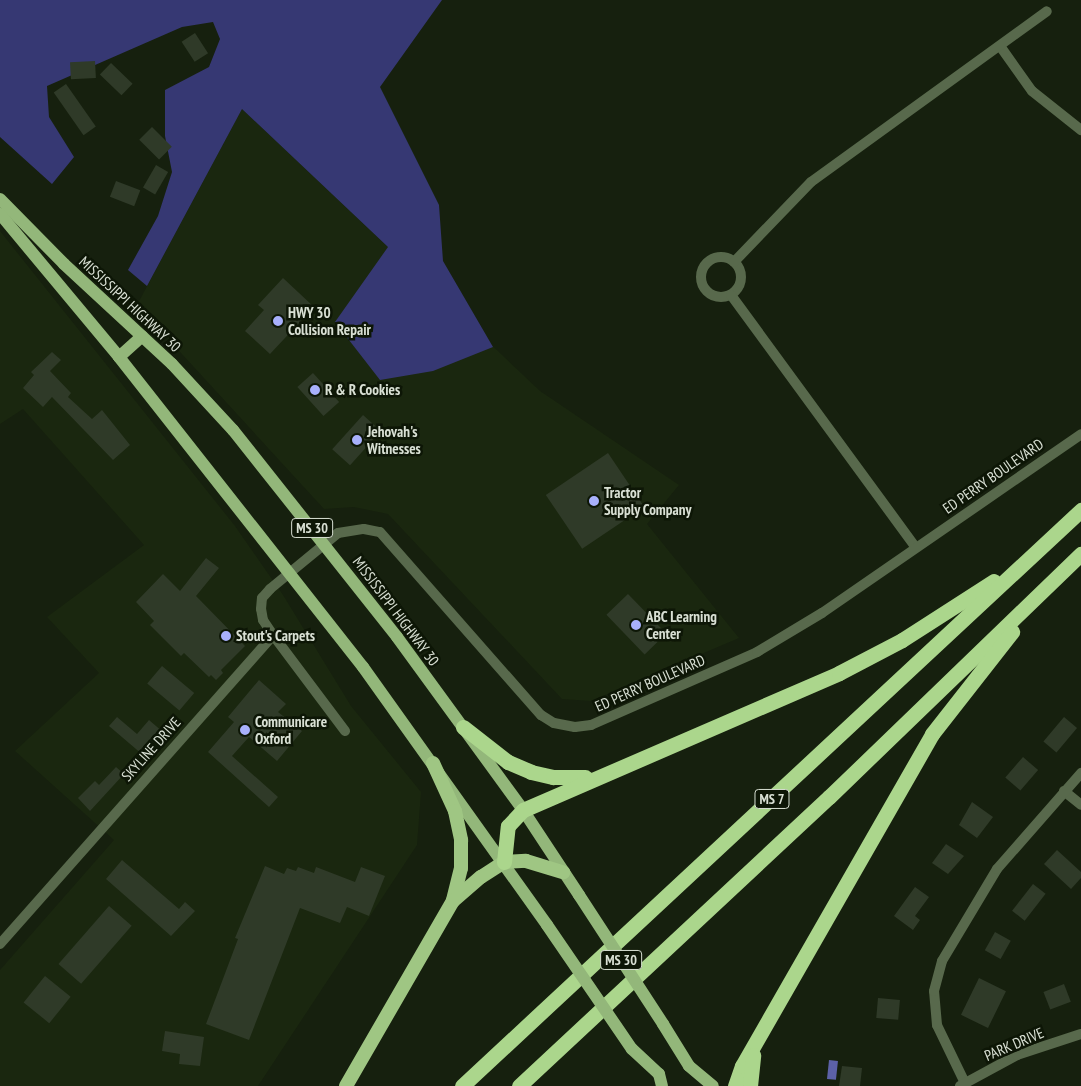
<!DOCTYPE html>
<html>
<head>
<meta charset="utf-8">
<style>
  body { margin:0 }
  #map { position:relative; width:1081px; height:1086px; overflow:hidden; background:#16200e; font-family:"PT Sans Narrow",sans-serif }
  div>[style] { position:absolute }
  .built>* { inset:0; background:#1a270f }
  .green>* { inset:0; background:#363873 }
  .water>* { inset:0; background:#5c61a7; transform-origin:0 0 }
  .building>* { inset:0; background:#2f3a28; transform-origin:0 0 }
  .minor>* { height:10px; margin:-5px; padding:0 5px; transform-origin:5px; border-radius:5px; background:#58694c }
  .minor>.ring { margin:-5px; padding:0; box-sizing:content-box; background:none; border:10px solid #58694c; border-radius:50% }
  .tertiary>* { height:10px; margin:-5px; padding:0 5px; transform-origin:5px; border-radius:5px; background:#58694c }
  .primary>* { height:12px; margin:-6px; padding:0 6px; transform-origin:6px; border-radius:6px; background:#93b77a }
  .trunk>* { height:14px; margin:-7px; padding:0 7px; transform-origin:7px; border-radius:7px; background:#9fc683 }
  .motorway>* { height:15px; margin:-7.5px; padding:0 7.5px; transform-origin:7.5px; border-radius:7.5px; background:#abd68c }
  .primary-bridge>* { height:12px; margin:-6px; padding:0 6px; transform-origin:6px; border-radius:6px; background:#93b77a }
  .dots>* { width:14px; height:14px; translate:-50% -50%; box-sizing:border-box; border:2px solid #0d1606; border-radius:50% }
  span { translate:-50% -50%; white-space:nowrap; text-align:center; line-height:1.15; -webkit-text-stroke:5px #0d1606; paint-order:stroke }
  .shield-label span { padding:1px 4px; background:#0d1606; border:1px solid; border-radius:4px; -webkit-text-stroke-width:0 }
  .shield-label { font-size:14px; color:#d9e0d4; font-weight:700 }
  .street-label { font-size:15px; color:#d9e0d4 }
  .poi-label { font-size:15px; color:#d9e0d4; font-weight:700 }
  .left { translate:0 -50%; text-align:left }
</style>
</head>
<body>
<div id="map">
  <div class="built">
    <i style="clip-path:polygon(242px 109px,540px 391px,679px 485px,647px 524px,739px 638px,591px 701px,562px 699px,388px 514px,354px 507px,324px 509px,137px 305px)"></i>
    <i style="clip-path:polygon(0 231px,235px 526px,283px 595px,351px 706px,421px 792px,417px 845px,258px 1086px,0 1086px,0 970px,114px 840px,15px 751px,99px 673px,47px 617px,144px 545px,23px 409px,0 424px)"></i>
  </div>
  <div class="green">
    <i style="clip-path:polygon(0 0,442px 0,380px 87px,439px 205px,443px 261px,493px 347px,433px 371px,380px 380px,335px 322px,388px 247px,242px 109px,147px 286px,128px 270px,158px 216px,172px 172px,165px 136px,165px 90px,209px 67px,220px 39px,213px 22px,182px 27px,47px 86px,49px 117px,74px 157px,52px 184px,0 137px)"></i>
  </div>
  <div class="water">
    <i style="left:829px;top:1060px;width:9px;height:19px;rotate:6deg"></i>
  </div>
  <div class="building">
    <i style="left:195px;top:33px;width:24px;height:16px;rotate:57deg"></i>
    <i style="left:95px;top:61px;width:17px;height:25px;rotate:87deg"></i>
    <i style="left:111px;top:63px;width:30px;height:16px;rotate:44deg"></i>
    <i style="left:66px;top:84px;width:52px;height:15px;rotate:55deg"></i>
    <i style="left:152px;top:127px;width:28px;height:18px;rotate:45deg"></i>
    <i style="left:156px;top:165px;width:14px;height:26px;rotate:30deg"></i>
    <i style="left:116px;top:181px;width:26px;height:17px;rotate:21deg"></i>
    <i style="clip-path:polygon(283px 278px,314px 307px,270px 354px,245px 331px,264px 310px,258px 305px)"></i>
    <i style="clip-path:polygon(52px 352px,61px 360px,50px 371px,71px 393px,68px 397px,92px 419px,102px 410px,130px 445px,113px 460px,52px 397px,43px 407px,23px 388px,34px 375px,31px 372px)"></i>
    <i style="left:313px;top:373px;width:39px;height:21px;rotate:48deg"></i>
    <i style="left:363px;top:415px;width:24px;height:46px;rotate:42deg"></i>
    <i style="left:608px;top:453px;width:65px;height:75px;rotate:56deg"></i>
    <i style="clip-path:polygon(206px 558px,219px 568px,196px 596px,245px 646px,221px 670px,223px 673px,216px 680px,211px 675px,209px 677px,184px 653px,181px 656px,150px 625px,154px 621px,136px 602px,163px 574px,180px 591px)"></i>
    <i style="left:628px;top:594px;width:55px;height:30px;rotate:46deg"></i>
    <i style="left:162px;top:666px;width:42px;height:23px;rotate:40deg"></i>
    <i style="clip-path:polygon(259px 680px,286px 704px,278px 712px,302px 731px,277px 761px,249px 737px,232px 756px,278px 797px,269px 807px,208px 752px,234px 722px,228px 717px)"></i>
    <i style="clip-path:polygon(117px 717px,137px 734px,149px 720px,163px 732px,143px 755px,109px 726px)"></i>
    <i style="left:1064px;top:717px;width:17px;height:32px;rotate:40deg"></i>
    <i style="left:1023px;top:757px;width:20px;height:27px;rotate:41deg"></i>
    <i style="clip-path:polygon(116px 767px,124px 774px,90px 811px,78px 798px,95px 781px,99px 785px)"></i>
    <i style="clip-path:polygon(972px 802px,993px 817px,977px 838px,959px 825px)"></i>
    <i style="clip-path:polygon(946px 844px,964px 856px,948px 874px,932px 863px)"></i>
    <i style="clip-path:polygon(1057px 850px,1081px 872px,1081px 878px,1071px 889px,1044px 864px)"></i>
    <i style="clip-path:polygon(122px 860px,179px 909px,185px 902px,195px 911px,171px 936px,106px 879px)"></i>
    <i style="clip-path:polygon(265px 866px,284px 874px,287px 868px,296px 871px,298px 867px,314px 873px,316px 867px,355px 882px,361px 867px,385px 876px,369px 916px,347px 907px,340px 923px,300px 908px,249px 1040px,206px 1024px,238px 939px,235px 938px)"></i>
    <i style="left:1033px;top:884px;width:16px;height:34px;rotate:38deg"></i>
    <i style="clip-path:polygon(915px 887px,929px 897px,915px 916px,920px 920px,913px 930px,894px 916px)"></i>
    <i style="left:109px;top:906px;width:30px;height:77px;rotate:41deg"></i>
    <i style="left:995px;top:932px;width:18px;height:21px;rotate:29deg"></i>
    <i style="left:45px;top:976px;width:33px;height:34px;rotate:39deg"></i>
    <i style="left:979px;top:978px;width:30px;height:41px;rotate:26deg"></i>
    <i style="left:1064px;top:984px;width:19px;height:22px;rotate:69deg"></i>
    <i style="left:878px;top:998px;width:22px;height:20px;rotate:5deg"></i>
    <i style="clip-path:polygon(165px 1031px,204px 1037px,200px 1066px,179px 1064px,180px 1054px,162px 1051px)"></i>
    <i style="clip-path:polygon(842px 1066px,862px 1068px,860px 1086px,839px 1086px)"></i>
  </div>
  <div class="minor">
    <i style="left:1000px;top:46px;width:55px;rotate:54.6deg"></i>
    <i style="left:1032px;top:91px;width:63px;rotate:38.5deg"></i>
    <i class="ring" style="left:701px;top:257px;width:30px;height:30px"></i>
    <i style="left:734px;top:262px;width:111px;rotate:-46.1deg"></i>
    <i style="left:811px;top:182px;width:291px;rotate:-35.9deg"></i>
    <i style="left:731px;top:295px;width:313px;rotate:53.8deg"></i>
    <i style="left:273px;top:635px;width:120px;rotate:53.1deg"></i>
    <i style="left:1064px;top:791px;width:22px;rotate:39deg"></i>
    <i style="left:0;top:944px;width:412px;rotate:-48.5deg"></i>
    <i style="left:273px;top:635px;width:18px;rotate:-124deg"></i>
    <i style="left:263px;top:620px;width:11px;rotate:-100deg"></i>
    <i style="left:261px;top:609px;width:11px;rotate:-85deg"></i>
    <i style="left:262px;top:598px;width:12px;rotate:-48deg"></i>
    <i style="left:270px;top:589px;width:88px;rotate:-39.5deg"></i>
    <i style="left:338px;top:533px;width:26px;rotate:-9deg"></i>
    <i style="left:364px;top:529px;width:16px;rotate:11deg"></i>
    <i style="left:380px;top:532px;width:244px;rotate:48.7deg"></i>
    <i style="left:541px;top:715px;width:15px;rotate:32deg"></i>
    <i style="left:554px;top:723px;width:21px;rotate:11deg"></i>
    <i style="left:575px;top:727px;width:16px;rotate:-7deg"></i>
    <i style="left:591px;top:725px;width:181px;rotate:-23.7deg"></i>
    <i style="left:757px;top:652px;width:76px;rotate:-31deg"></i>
    <i style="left:822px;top:613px;width:315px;rotate:-34.6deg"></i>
    <i style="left:965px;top:1083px;width:64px;rotate:-115.8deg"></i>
    <i style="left:937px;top:1025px;width:34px;rotate:-95deg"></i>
    <i style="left:934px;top:991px;width:31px;rotate:-75deg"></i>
    <i style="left:942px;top:961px;width:107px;rotate:-59.1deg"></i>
    <i style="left:997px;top:869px;width:128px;rotate:-48.8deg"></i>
  </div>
  <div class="tertiary">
    <i style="left:960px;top:1086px;width:65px;rotate:-28.5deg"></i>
    <i style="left:1017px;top:1055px;width:67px;rotate:-18.2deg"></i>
  </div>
  <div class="primary">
    <i style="left:0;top:199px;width:91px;rotate:45.4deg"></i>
    <i style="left:64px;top:264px;width:147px;rotate:42.8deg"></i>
    <i style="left:172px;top:364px;width:90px;rotate:47.3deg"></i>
    <i style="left:233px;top:430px;width:264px;rotate:51.6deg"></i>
    <i style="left:397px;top:637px;width:214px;rotate:53.9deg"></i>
    <i style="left:523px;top:810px;width:102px;rotate:56.6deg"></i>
    <i style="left:0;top:214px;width:186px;rotate:50.2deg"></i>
    <i style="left:119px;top:357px;width:395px;rotate:51.8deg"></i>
    <i style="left:363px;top:667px;width:317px;rotate:54.5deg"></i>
    <i style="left:119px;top:357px;width:31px;rotate:-42deg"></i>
    <i style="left:663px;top:1024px;width:49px;rotate:58.2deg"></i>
    <i style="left:689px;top:1066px;width:31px;rotate:40deg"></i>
    <i style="left:632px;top:1049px;width:37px;rotate:43deg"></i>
    <i style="left:659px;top:1074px;width:12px;rotate:76deg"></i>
  </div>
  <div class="trunk">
    <i style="left:433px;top:763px;width:53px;rotate:65.4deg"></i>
    <i style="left:455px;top:811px;width:30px;rotate:78deg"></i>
    <i style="left:461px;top:840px;width:28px;rotate:90deg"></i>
    <i style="left:461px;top:868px;width:34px;rotate:104deg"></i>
    <i style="left:346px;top:1086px;width:214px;rotate:-60deg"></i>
    <i style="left:453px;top:901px;width:37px;rotate:-41deg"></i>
    <i style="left:481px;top:877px;width:27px;rotate:-33deg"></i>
    <i style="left:504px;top:862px;width:22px;rotate:-3deg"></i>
    <i style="left:526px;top:861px;width:39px;rotate:17deg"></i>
  </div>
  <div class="motorway">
    <i style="left:463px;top:727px;width:57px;rotate:37.9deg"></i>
    <i style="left:508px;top:762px;width:25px;rotate:23deg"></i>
    <i style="left:531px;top:772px;width:23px;rotate:13deg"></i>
    <i style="left:553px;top:777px;width:32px"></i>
    <i style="left:504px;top:862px;width:36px;rotate:-84deg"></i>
    <i style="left:508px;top:826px;width:22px;rotate:-47deg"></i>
    <i style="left:523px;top:810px;width:344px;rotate:-23.4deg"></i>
    <i style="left:839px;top:673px;width:71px;rotate:-27.6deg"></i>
    <i style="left:902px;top:640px;width:109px;rotate:-32.7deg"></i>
    <i style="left:462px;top:1086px;width:846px;rotate:-42.94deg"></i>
    <i style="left:519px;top:1086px;width:424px;rotate:-43deg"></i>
    <i style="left:829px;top:797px;width:350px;rotate:-44deg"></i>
    <i style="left:735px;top:1086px;width:21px;rotate:-71deg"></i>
    <i style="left:742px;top:1066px;width:383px;rotate:-60.2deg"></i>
    <i style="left:932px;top:734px;width:130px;rotate:-51.9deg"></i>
    <i style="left:750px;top:1086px;width:31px;rotate:-84deg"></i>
  </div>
  <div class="primary-bridge">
    <i style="left:579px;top:895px;width:154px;rotate:56.9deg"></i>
    <i style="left:547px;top:925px;width:150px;rotate:55.6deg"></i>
  </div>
  <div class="dots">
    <i style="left:278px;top:321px;background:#a8b0fc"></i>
    <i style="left:315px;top:390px;background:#a8b0fc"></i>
    <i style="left:357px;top:440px;background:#a8b0fc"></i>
    <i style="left:594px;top:501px;background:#a8b0fc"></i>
    <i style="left:636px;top:625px;background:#a8b0fc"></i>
    <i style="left:226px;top:636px;background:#a8b0fc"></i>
    <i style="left:245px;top:730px;background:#a8b0fc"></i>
  </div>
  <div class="shield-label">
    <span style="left:312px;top:528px">MS 30</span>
    <span style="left:772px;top:799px">MS 7</span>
    <span style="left:621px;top:960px">MS 30</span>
  </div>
  <div class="street-label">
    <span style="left:130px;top:304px;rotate:43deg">MISSISSIPPI HIGHWAY 30</span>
    <span style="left:993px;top:476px;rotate:-35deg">ED PERRY BOULEVARD</span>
    <span style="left:396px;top:611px;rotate:53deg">MISSISSIPPI HIGHWAY 30</span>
    <span style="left:650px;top:683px;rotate:-24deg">ED PERRY BOULEVARD</span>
    <span style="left:151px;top:749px;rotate:-48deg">SKYLINE DRIVE</span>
    <span style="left:1014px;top:1044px;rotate:-23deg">PARK DRIVE</span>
  </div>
  <div class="poi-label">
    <span class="left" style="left:288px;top:321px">HWY 30<br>Collision Repair</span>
    <span class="left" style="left:325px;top:390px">R &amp; R Cookies</span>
    <span class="left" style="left:367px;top:440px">Jehovah's<br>Witnesses</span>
    <span class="left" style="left:604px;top:501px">Tractor<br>Supply Company</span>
    <span class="left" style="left:646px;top:625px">ABC Learning<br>Center</span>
    <span class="left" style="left:236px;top:636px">Stout's Carpets</span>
    <span class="left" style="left:255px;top:730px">Communicare<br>Oxford</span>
  </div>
</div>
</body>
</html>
